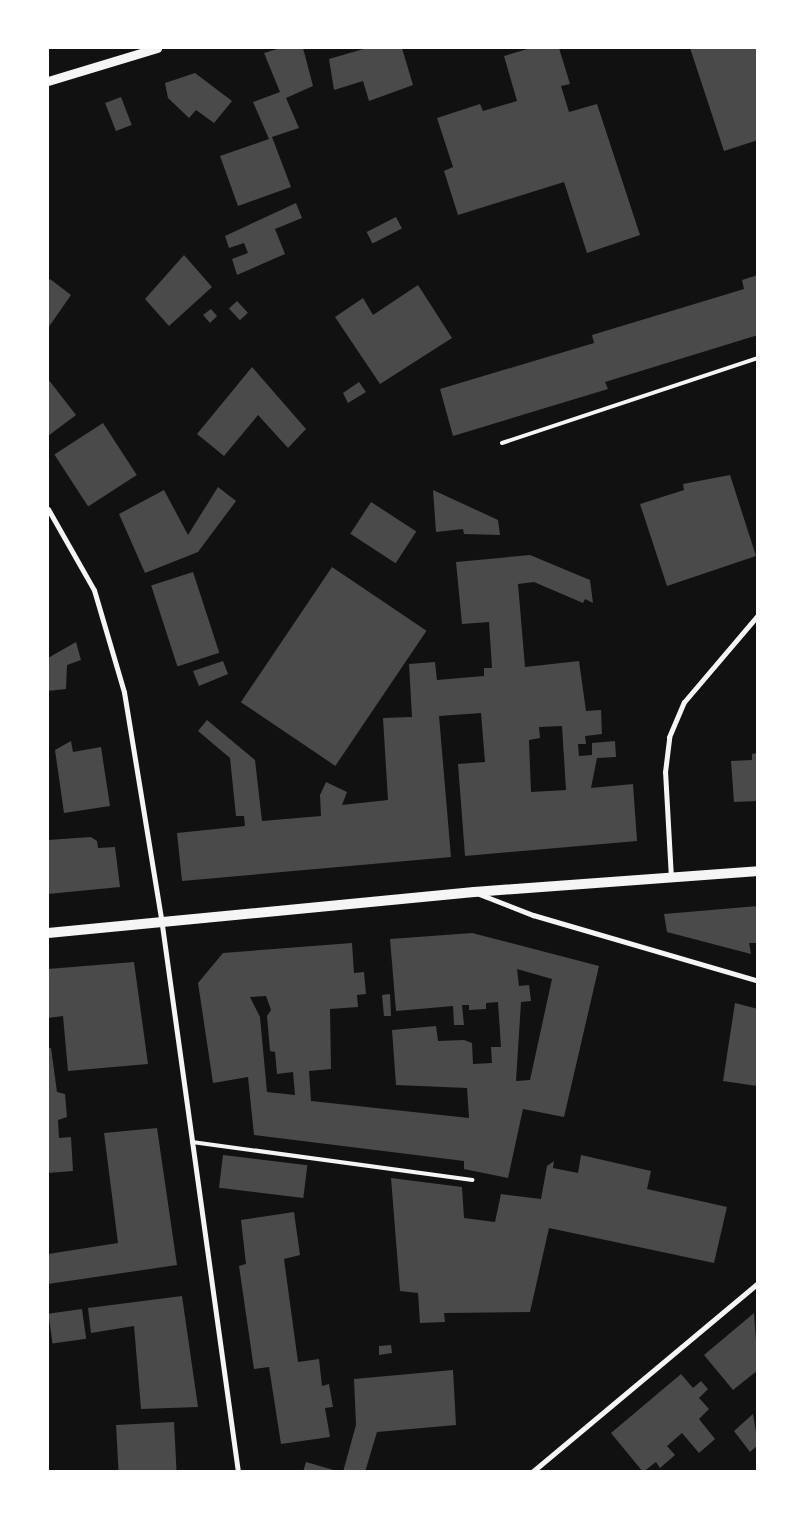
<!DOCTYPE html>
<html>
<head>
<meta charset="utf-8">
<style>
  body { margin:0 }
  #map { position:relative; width:805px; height:1519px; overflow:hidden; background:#111; font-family:"Asap Condensed",sans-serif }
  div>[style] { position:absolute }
  .building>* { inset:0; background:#4a4a4a; transform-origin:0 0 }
  .service>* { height:4px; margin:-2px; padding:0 2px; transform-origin:2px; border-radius:2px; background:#f5f5f5 }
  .minor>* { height:5px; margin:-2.5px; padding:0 2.5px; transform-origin:2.5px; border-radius:2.5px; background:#f5f5f5 }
  .tertiary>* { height:9px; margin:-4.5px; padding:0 4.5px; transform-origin:4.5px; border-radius:4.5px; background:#f5f5f5 }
  .secondary>* { height:10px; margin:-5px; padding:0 5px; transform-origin:5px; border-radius:5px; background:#f5f5f5 }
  span { translate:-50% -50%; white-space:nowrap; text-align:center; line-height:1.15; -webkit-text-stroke:4px #fff; paint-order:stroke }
  .frame { position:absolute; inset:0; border:49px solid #fff; pointer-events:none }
</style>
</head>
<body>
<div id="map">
  <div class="building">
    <i style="clip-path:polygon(281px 48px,303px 48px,313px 86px,286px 98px,299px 128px,272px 137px,291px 187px,238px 206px,220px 156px,269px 139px,253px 102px,280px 92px,264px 53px)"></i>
    <i style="clip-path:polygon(367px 48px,402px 48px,413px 85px,369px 101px,363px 81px,334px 90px,329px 59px)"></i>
    <i style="clip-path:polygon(531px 48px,559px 48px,570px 84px,561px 86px,569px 112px,597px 104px,640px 235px,587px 253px,564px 182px,458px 215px,444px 171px,453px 167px,437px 118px,480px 104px,483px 111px,517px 101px,504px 56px)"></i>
    <i style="clip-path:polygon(690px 48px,758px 48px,758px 140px,724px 151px)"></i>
    <i style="clip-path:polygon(195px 73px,232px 101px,214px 123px,196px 110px,189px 118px,168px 98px,165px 83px)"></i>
    <i style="left:121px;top:97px;width:30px;height:17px;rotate:69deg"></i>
    <i style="clip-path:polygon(296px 203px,302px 218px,275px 229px,285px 254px,237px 275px,232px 259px,248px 253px,244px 243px,229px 248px,225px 236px)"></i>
    <i style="left:396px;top:217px;width:13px;height:33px;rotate:63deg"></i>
    <i style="clip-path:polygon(184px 255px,212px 287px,169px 326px,145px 299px)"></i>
    <i style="clip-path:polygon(758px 275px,758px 335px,605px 382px,608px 389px,453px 436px,440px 389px,594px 343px,592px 335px,744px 289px,742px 280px)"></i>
    <i style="clip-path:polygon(50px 279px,71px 295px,48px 328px,48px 282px)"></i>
    <i style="clip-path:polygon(418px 285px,452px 338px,380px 384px,335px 317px,363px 298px,373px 315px)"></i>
    <i style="left:237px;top:301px;width:16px;height:11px;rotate:47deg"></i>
    <i style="clip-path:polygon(211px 309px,217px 316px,210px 323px,203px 315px)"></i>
    <i style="clip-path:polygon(252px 367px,306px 429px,288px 448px,258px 415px,224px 456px,197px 434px)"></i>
    <i style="clip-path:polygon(48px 379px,76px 415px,48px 436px)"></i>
    <i style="clip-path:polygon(359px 382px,366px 392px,348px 403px,343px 393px)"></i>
    <i style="left:103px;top:423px;width:62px;height:58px;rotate:57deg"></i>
    <i style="clip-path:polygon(730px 475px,756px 556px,667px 586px,640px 504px,684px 490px,683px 484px)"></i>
    <i style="clip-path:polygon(218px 487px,236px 501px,198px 552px,145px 573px,119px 514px,164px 490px,188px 535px)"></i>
    <i style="clip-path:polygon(433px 490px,498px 520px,500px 535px,464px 534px,463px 529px,436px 532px)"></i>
    <i style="left:371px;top:502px;width:54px;height:38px;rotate:33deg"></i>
    <i style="clip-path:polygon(evenodd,530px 555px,590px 580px,593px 603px,585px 599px,583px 603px,534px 582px,518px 584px,525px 667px,579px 661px,586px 711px,601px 710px,602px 734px,585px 736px,586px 744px,578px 744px,579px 756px,592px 755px,592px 743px,615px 741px,616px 757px,597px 758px,591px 788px,633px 784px,637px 841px,465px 856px,458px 764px,485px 762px,481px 713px,439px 716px,451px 857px,182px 881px,177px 833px,245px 826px,244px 816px,236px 816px,230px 758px,198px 731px,207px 720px,255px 760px,262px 821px,321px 816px,320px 795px,326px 782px,347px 792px,342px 805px,388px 800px,383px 718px,412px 717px,409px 664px,435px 662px,437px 680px,484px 676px,484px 668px,492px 668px,489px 622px,462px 624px,456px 562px,530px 555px,562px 726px,566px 790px,531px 792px,529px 740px,540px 738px,539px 727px,562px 726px)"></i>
    <i style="left:332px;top:567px;width:114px;height:163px;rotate:34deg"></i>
    <i style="left:193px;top:572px;width:85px;height:44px;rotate:72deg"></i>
    <i style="clip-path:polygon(76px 642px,81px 660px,67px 665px,66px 689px,48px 691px,48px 658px)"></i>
    <i style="clip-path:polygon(223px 661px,228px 674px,199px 686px,193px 671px)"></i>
    <i style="clip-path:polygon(71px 741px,73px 752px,101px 747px,110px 806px,64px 813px,55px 750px)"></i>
    <i style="clip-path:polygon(758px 753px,758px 801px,734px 802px,731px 761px,752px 760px,752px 754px)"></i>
    <i style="clip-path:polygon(91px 837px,97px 841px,98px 848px,115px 847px,120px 887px,48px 894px,48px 840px)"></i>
    <i style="clip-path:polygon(758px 906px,758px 943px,749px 943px,751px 954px,667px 932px,664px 914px)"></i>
    <i style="clip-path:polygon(evenodd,472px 933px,599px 966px,564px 1117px,523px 1109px,508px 1178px,464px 1169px,464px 1161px,254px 1135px,248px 1077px,213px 1083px,198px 983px,223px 953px,352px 943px,354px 973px,364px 972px,366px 994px,357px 995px,358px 1007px,330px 1009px,331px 1069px,309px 1071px,311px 1101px,469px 1118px,467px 1088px,396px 1085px,392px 1030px,436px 1026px,438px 1041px,464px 1040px,472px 1043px,473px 1064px,492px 1063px,491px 1047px,501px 1047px,498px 1002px,486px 1003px,486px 1009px,469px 1010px,469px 1005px,462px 1005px,464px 1025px,454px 1025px,453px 1006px,396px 1011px,390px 939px,472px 933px,517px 969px,552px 979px,530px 1080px,516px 1081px,521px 1002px,531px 1001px,529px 985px,519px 986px,517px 969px,472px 933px,266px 996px,271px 1010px,267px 1016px,270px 1051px,275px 1052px,277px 1074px,293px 1072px,295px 1095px,267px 1092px,260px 1017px,250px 997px,266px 996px)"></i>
    <i style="clip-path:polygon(134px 962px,148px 1064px,68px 1071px,63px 1016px,48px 1018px,48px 969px)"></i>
    <i style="clip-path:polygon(390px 994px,391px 1016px,384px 1016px,382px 995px)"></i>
    <i style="clip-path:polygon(735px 1003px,758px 1009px,757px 1086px,723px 1081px)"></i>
    <i style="clip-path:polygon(48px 1048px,51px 1048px,57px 1092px,65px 1094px,67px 1117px,58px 1120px,59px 1138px,71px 1137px,73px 1171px,48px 1173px)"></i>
    <i style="clip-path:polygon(157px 1128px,177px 1265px,48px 1284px,48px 1254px,118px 1243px,104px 1133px)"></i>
    <i style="left:223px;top:1155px;width:85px;height:33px;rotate:7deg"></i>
    <i style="clip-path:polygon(581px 1155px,651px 1171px,647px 1189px,727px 1207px,714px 1263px,549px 1228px,530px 1312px,444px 1313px,445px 1322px,420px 1323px,418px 1293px,400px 1291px,391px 1178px,462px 1187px,464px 1218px,495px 1222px,501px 1194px,541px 1199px,547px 1166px,554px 1161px,553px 1168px,578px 1173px)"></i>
    <i style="clip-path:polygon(294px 1212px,300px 1255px,284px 1259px,298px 1362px,319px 1359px,322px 1386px,329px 1384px,333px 1407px,325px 1408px,330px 1437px,281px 1444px,269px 1367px,254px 1369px,239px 1266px,246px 1264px,241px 1220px)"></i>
    <i style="clip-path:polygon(182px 1296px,198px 1407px,141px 1409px,134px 1326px,91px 1333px,88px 1308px)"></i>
    <i style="left:82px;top:1309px;width:30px;height:34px;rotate:82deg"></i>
    <i style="clip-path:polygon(754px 1313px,758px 1370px,733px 1390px,704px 1355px)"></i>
    <i style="clip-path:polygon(391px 1345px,392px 1353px,379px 1355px,379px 1346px)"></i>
    <i style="clip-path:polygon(453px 1370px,456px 1425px,377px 1432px,365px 1472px,343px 1472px,356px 1425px,354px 1379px)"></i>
    <i style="clip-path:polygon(681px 1374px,693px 1388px,701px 1381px,708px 1389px,699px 1398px,709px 1409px,699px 1419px,715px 1439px,699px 1453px,682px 1433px,667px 1446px,675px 1455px,660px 1468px,656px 1462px,643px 1472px,611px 1433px)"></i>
    <i style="clip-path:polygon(753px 1414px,758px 1445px,750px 1452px,734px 1431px)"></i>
    <i style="left:174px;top:1422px;width:50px;height:58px;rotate:87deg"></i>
    <i style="clip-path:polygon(306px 1462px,337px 1471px,337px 1472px,303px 1472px)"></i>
  </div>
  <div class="service">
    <i style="left:502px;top:443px;width:270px;rotate:-18.4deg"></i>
    <i style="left:192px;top:1142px;width:283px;rotate:7.7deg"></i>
  </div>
  <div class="minor">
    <i style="left:48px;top:509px;width:93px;rotate:60.4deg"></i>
    <i style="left:94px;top:590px;width:106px;rotate:73.6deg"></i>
    <i style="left:124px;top:692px;width:236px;rotate:80.7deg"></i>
    <i style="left:162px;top:925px;width:552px;rotate:82.09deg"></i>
    <i style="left:671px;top:878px;width:106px;rotate:-93.2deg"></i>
    <i style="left:665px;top:772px;width:35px;rotate:-83deg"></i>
    <i style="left:669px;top:737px;width:38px;rotate:-67deg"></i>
    <i style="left:684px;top:702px;width:114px;rotate:-49.6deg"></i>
    <i style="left:479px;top:894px;width:58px;rotate:21.3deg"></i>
    <i style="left:533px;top:915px;width:234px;rotate:16.3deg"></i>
    <i style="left:532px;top:1472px;width:295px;rotate:-39.9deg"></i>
  </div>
  <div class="tertiary">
    <i style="left:48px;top:81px;width:114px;rotate:-16.8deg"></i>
  </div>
  <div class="secondary">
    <i style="left:48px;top:933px;width:428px;rotate:-5.5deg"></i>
    <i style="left:474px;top:892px;width:285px;rotate:-4.2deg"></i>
  </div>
  <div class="frame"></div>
</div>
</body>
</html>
